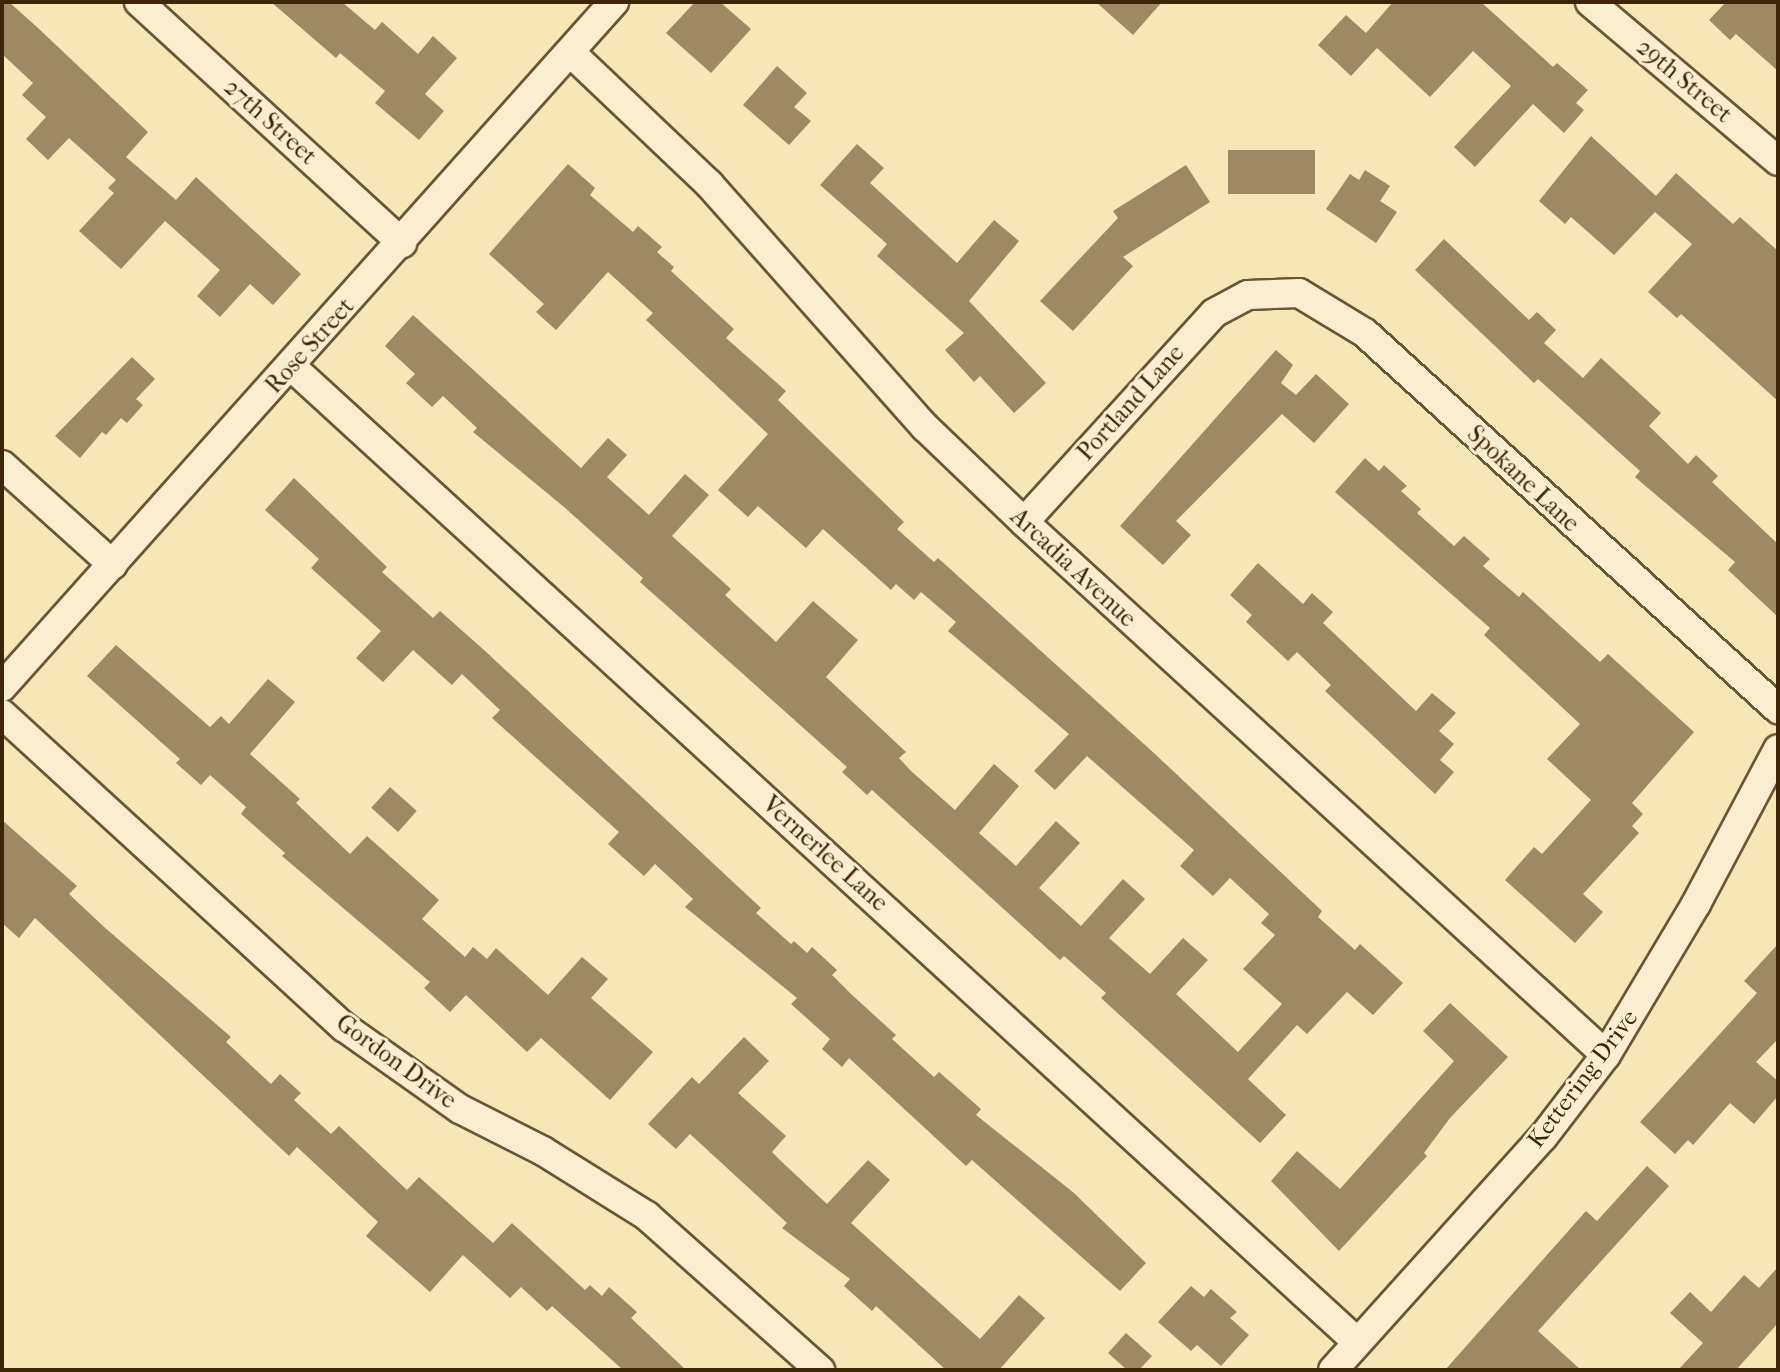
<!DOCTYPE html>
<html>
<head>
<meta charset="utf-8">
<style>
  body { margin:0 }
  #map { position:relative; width:1780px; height:1372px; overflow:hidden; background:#f6e7b7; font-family:"IM FELL French Canon",serif }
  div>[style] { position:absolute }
  .building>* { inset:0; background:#9d8a63; transform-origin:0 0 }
  .roads { filter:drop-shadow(2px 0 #6b5634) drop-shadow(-2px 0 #6b5634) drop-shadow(0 2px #6b5634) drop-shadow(0 -2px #6b5634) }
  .street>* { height:28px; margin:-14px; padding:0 14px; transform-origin:14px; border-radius:14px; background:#f9efd0 }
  span { translate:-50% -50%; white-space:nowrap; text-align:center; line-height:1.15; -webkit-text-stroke:6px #f9efd0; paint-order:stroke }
  .street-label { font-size:24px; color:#3d2508 }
  .frame { position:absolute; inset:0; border:4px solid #3d2508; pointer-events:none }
</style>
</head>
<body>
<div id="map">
  <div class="building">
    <i style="clip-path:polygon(2px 2px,9px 2px,38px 28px,148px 132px,126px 157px,176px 200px,196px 177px,301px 274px,273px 305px,250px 284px,220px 317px,197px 296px,220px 270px,165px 221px,121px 269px,79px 231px,114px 193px,108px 188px,116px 180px,69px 138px,48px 160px,26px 139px,46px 117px,22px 95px,33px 83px,2px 54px)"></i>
    <i style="clip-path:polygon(271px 2px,342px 2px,375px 30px,382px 22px,418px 54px,433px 36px,457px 58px,425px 94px,444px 111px,419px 140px,375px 103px,385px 91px,340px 53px,336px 58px)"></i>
    <i style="clip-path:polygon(695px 2px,720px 2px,751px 29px,711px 73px,666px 33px)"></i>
    <i style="clip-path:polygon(1096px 2px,1162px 2px,1133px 35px)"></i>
    <i style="clip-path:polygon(1393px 2px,1481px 2px,1553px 67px,1557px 63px,1588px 90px,1576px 103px,1584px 110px,1564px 133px,1533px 104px,1475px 167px,1454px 147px,1511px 86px,1473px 51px,1430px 97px,1377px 48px,1351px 76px,1318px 45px,1346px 15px,1366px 33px)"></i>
    <i style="clip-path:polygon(1726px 2px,1778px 2px,1778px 71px,1736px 34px,1730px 40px,1709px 20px)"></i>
    <i style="clip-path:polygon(777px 66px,807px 93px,794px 107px,811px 121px,789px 145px,743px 105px)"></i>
    <i style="clip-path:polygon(1591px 136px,1656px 196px,1676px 173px,1733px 224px,1740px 217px,1778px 251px,1778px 401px,1681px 314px,1677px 318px,1648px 292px,1692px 244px,1655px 212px,1614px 255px,1571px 217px,1565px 224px,1539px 201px)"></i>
    <i style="clip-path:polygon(857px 144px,884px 168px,870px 183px,957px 263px,994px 220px,1019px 241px,969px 301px,1046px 383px,1014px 413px,980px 376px,974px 382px,945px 350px,964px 333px,877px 256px,887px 244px,820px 185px)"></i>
    <i style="left:1315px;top:150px;width:44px;height:87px;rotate:90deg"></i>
    <i style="clip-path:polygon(568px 164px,595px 188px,590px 195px,633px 232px,638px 226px,662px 247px,657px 252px,674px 267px,671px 271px,734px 329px,726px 338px,786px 391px,778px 400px,904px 522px,897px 529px,934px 562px,938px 558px,1155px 754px,1322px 911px,1318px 917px,1355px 950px,1360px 944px,1403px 983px,1373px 1015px,1347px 992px,1307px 1034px,1297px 1025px,1248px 1079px,1286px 1115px,1260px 1143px,1101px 998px,1106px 993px,1064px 956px,1060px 960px,872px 790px,867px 795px,842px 772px,847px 767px,640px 582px,643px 578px,564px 507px,473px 432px,477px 428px,443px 396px,432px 407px,406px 383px,415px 374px,385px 346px,413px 315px,581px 468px,608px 438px,627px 455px,607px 477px,649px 515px,685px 474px,709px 495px,672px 536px,731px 589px,725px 595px,776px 642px,813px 601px,858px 640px,826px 677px,906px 752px,899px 758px,911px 771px,955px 810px,994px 764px,1019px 786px,979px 833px,1016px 866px,1056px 821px,1080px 843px,1039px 888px,1081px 926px,1123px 879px,1145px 899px,1109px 938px,1150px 974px,1183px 938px,1208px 960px,1176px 994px,1238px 1052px,1282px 1004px,1243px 969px,1275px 935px,1261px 923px,1269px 914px,1230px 878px,1213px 896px,1180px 866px,1194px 850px,1087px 756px,1055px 790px,1034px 771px,1069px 734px,948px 631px,956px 622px,921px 592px,914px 600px,896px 584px,891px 590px,823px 529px,806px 548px,758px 506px,748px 517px,718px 490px,768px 434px,646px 320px,653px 313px,608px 272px,556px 330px,536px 312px,544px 304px,489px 254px)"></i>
    <i style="clip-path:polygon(1186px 165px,1210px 202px,1123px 257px,1133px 266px,1073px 331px,1040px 301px,1118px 218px,1113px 211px)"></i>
    <i style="clip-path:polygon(1365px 170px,1390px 186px,1380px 201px,1397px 212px,1376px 243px,1326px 209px,1350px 174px,1359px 180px)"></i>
    <i style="clip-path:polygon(1444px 239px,1529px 320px,1537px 312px,1556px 330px,1544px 343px,1583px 378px,1601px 358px,1661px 413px,1649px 426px,1688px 464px,1696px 455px,1718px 476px,1712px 482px,1778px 544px,1778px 617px,1728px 570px,1735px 562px,1635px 477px,1640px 471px,1538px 379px,1534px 383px,1415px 270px)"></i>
    <i style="clip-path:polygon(1276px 350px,1293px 365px,1281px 383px,1296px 395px,1316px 374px,1349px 404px,1314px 443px,1282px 414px,1176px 521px,1191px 535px,1163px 565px,1120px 526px)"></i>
    <i style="clip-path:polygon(132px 357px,155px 379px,136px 399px,143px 405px,127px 423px,121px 418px,106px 435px,102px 432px,80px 458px,55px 436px)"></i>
    <i style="clip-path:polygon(1365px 458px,1379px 471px,1384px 465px,1407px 486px,1401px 491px,1421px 509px,1417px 513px,1454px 546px,1464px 536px,1490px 559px,1483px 566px,1519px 597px,1523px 592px,1600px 662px,1608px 654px,1694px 732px,1632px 803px,1643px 814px,1632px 826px,1639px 833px,1583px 894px,1603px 912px,1575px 943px,1505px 880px,1534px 847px,1542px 854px,1591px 800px,1547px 759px,1580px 724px,1484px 635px,1490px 628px,1335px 492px)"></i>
    <i style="clip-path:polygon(294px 478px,387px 567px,382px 572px,433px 618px,440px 611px,484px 650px,761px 908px,756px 913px,791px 944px,794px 941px,807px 953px,812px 947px,837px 970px,832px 975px,851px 994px,896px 1035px,892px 1039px,934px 1077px,939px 1072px,981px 1109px,976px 1115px,1074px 1193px,1146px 1263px,1120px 1291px,972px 1160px,966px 1166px,849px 1058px,842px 1067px,822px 1049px,830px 1039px,791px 1004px,797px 998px,685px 907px,693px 899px,655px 864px,644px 876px,608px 844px,619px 832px,492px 718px,500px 710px,462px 674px,452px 685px,413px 650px,383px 682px,356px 658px,381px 631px,311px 568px,319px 559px,265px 510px)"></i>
    <i style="clip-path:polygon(1258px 563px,1303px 604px,1312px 593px,1333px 612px,1323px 623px,1416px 711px,1432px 693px,1456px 713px,1439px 731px,1454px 744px,1440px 760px,1454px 772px,1435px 794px,1325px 691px,1331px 685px,1297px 652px,1288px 661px,1246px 622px,1252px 615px,1230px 595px)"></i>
    <i style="clip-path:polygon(116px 645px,210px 727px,221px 716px,229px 724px,268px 679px,295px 702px,250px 754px,300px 799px,296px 803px,350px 854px,367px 836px,439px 900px,422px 919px,465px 957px,473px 947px,487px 959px,496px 948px,548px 995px,582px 957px,608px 979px,591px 998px,653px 1052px,610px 1100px,541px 1038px,527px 1052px,466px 995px,450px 1012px,424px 988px,430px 982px,282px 856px,285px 853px,241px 814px,246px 807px,210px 775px,201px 785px,176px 763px,180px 759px,87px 676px)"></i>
    <i style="left:390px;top:787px;width:36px;height:28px;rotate:42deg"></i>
    <i style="clip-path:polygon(2px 820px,77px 886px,69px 894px,103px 926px,231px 1037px,226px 1042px,271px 1084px,280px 1074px,301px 1093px,294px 1100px,331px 1134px,339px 1126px,407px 1190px,419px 1177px,493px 1243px,512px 1223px,585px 1290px,590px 1285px,602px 1296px,609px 1287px,637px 1312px,631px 1318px,686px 1370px,623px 1370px,552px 1306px,547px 1311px,521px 1287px,510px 1298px,463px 1255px,430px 1292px,366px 1236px,378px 1222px,297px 1147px,289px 1156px,35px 918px,19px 938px,2px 923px)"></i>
    <i style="clip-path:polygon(1778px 944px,1778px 1039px,1756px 1062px,1778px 1081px,1778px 1096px,1754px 1124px,1730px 1103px,1693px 1145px,1688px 1140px,1675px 1154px,1640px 1122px,1757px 993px,1744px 981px)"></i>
    <i style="clip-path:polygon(1450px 1003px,1508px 1057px,1450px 1118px,1424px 1153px,1427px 1156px,1339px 1251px,1271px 1181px,1297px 1151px,1340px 1189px,1454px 1061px,1423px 1031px)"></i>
    <i style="clip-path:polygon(744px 1037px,769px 1061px,738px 1093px,786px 1136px,772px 1152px,783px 1163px,827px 1204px,868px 1160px,890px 1180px,851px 1223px,980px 1339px,1019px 1295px,1045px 1318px,999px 1370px,946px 1370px,876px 1306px,872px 1311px,844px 1286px,850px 1279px,782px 1228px,787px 1223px,690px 1134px,676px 1149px,648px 1124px,692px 1077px,699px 1084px)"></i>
    <i style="clip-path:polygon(1647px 1166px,1669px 1186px,1538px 1331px,1581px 1370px,1445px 1370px,1586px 1211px,1597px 1221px)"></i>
    <i style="clip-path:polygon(1778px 1267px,1778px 1323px,1736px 1370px,1678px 1370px,1703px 1343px,1670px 1313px,1690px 1292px,1711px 1312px,1744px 1275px,1759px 1288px)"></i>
    <i style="clip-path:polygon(1191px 1286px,1204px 1297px,1211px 1289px,1237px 1312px,1230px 1318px,1249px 1335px,1221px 1366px,1197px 1345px,1191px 1351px,1158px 1322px)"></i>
    <i style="clip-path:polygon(1126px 1333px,1152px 1356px,1139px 1370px,1127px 1370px,1108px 1353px)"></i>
  </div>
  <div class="roads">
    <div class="street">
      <i style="left:139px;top:2px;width:357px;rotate:42.5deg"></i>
      <i style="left:1590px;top:2px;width:246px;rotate:40.2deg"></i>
      <i style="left:570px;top:52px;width:192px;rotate:43.5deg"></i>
      <i style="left:709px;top:184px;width:325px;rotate:48.4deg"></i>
      <i style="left:925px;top:427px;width:137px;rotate:43.8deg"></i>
      <i style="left:1024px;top:522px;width:789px;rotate:42.48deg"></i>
      <i style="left:292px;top:367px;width:1444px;rotate:42.47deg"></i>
      <i style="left:2px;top:465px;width:149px;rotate:42deg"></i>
      <i style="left:1024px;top:522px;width:282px;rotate:-47.7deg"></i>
      <i style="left:1214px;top:313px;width:38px;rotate:-28deg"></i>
      <i style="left:1248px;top:295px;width:51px;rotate:-2.2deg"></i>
      <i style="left:1299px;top:293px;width:77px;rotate:31.2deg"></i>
      <i style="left:1365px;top:333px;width:559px;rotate:42.32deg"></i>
      <i style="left:2px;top:687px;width:919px;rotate:-48.22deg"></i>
      <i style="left:2px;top:714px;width:464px;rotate:42.5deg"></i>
      <i style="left:344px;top:1027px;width:142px;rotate:35.3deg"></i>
      <i style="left:460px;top:1109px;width:93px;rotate:26.8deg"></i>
      <i style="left:543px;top:1151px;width:123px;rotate:32deg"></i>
      <i style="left:647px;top:1216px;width:232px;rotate:41.7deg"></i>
      <i style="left:1333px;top:1370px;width:314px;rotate:-48deg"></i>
      <i style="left:1543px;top:1137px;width:103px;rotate:-52.5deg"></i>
      <i style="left:1606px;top:1055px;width:176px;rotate:-59.2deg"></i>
      <i style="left:1696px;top:904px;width:175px;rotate:-62.1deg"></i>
    </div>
  </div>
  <div class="street-label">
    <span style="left:1684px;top:81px;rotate:40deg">29th Street</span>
    <span style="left:270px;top:122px;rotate:42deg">27th Street</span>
    <span style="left:310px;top:346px;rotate:-48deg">Rose Street</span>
    <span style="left:1131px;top:403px;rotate:-48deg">Portland Lane</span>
    <span style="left:1523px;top:479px;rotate:43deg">Spokane Lane</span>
    <span style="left:1073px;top:568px;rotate:43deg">Arcadia Avenue</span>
    <span style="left:825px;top:854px;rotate:42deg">Vernerlee Lane</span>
    <span style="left:396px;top:1062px;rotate:36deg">Gordon Drive</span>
    <span style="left:1583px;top:1079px;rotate:-53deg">Kettering Drive</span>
  </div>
  <div class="frame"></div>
</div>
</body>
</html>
